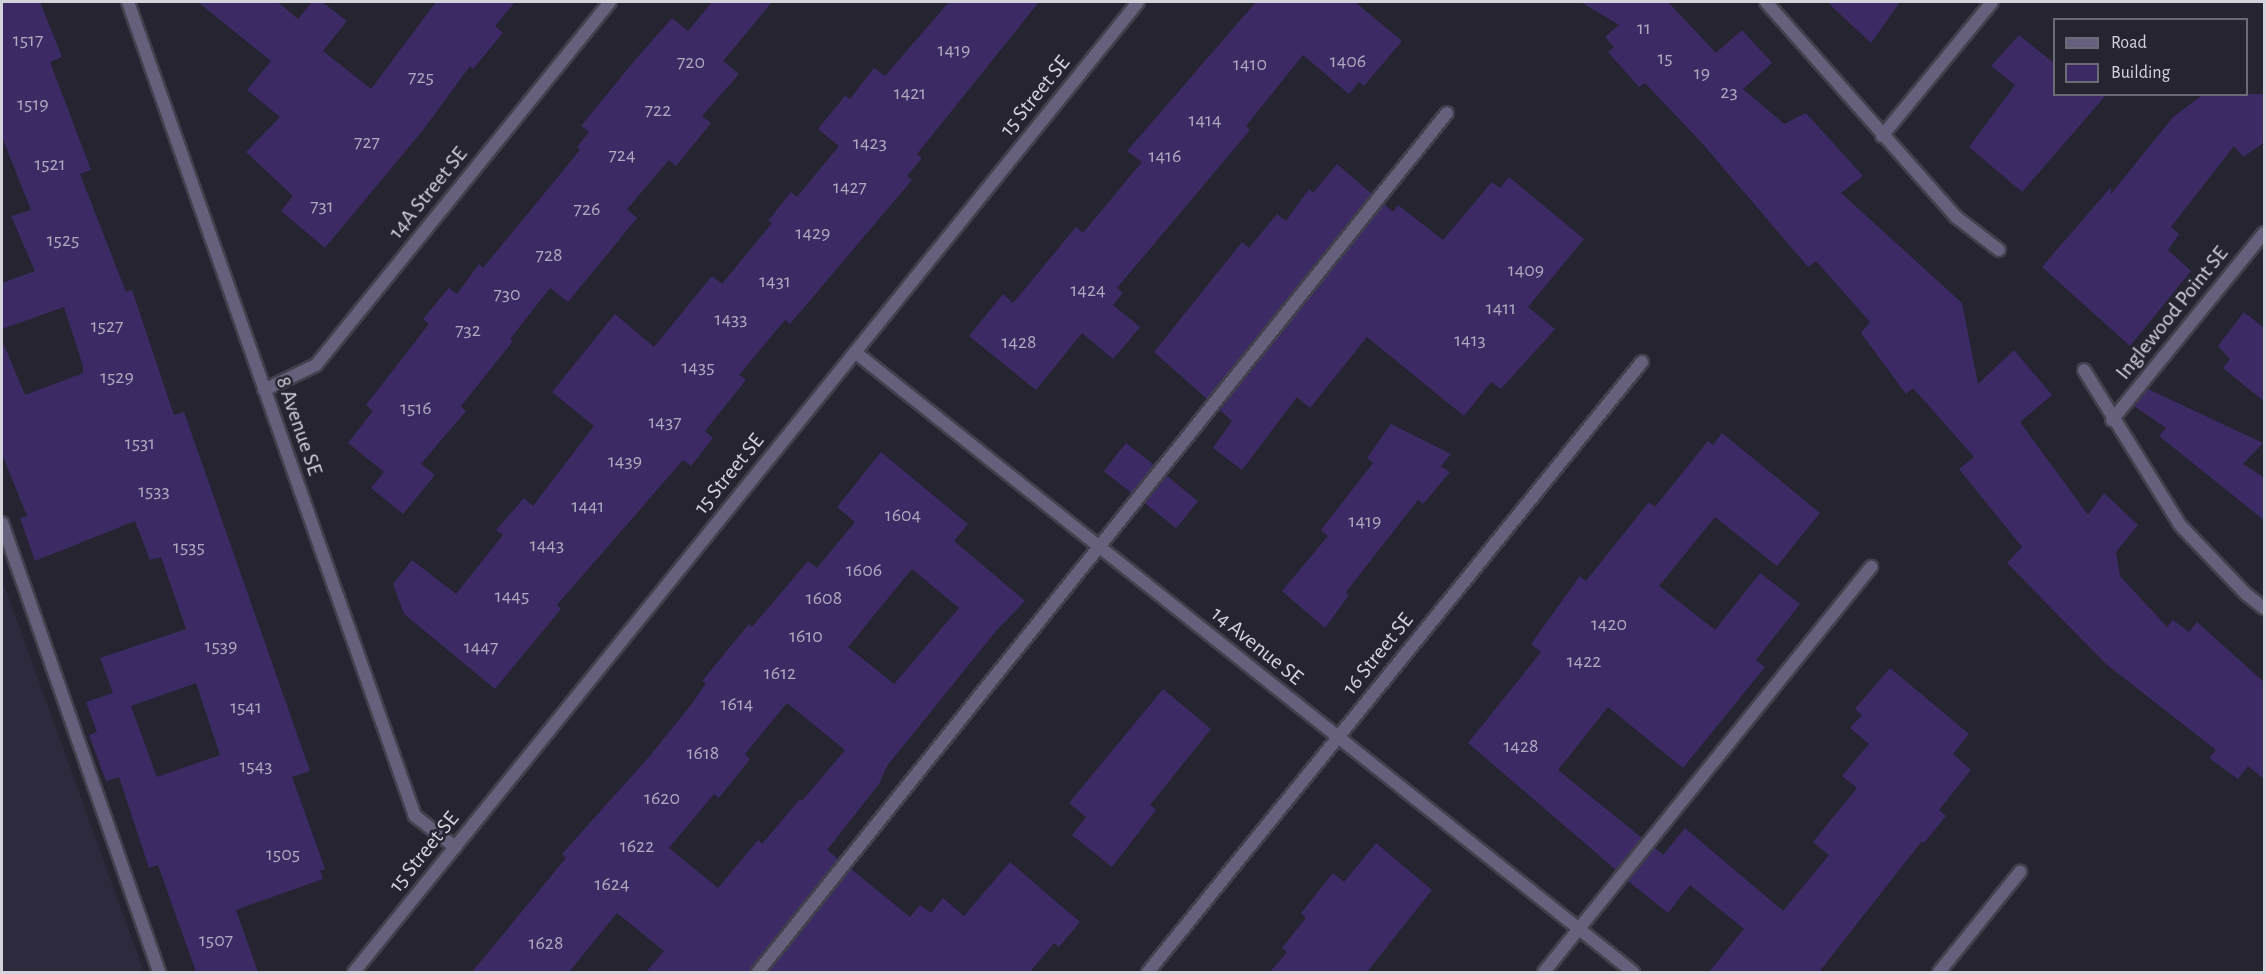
<!DOCTYPE html>
<html>
<head>
<meta charset="utf-8">
<style>
  body { margin:0 }
  #map { position:relative; width:2266px; height:974px; overflow:hidden; background:#262431; font-family:"Alegreya Sans",sans-serif }
  div>[style] { position:absolute }
  .built>* { inset:0; background:#2e2a3d }
  .building>* { inset:0; background:#3c2a65; transform-origin:0 0 }
  .roads { filter:drop-shadow(2px 0 #42404c) drop-shadow(-2px 0 #42404c) drop-shadow(0 2px #42404c) drop-shadow(0 -2px #42404c) }
  .service>* { height:12px; margin:-6px; padding:0 6px; transform-origin:6px; border-radius:6px; background:#67607d }
  .minor>* { height:12px; margin:-6px; padding:0 6px; transform-origin:6px; border-radius:6px; background:#67607d }
  span { translate:-50% -50%; white-space:nowrap; text-align:center; line-height:1.15; -webkit-text-stroke:5px #262431; paint-order:stroke }
  .number-label { font-size:20px; color:#aea9be }
  .number-label span { -webkit-text-stroke-width:0 }
  .street-label { font-size:22px; color:#d4d3dc }
  .frame { position:absolute; inset:0; border:3px solid #d4d3dc; pointer-events:none }
  .legend { position:absolute; left:2053px; top:18px; width:195px; height:78px; box-sizing:border-box; background:#262431; border:2px solid #6c6a75; margin:0; padding:8px 10px; list-style:none; font-size:18px; color:#d4d3dc }
  .legend li { display:flex; align-items:center; gap:12px; height:30px }
  .legend b { width:30px; border:2px solid #6c6a75 }
</style>
</head>
<body>
<div id="map">
  <div class="built">
    <i style="clip-path:polygon(2px 579px,144px 972px,2px 972px)"></i>
  </div>
  <div class="building">
    <i style="clip-path:polygon(evenodd,2px 2px,40px 2px,62px 57px,50px 62px,91px 170px,80px 174px,126px 292px,132px 290px,174px 415px,184px 412px,310px 771px,292px 777px,325px 869px,320px 871px,323px 879px,236px 910px,258px 972px,196px 972px,158px 865px,149px 868px,119px 777px,106px 781px,89px 735px,97px 732px,86px 702px,113px 693px,100px 658px,186px 629px,161px 557px,150px 560px,135px 521px,35px 561px,20px 518px,27px 516px,2px 454px,2px 340px,25px 395px,83px 373px,83px 366px,64px 307px,2px 329px,2px 283px,35px 271px,11px 216px,31px 210px,2px 137px,2px 2px,196px 683px,220px 755px,157px 777px,131px 706px,196px 683px)"></i>
    <i style="clip-path:polygon(198px 2px,278px 2px,298px 19px,312px 2px,322px 2px,347px 21px,323px 51px,371px 89px,436px 2px,515px 2px,495px 26px,503px 33px,473px 69px,470px 66px,423px 130px,325px 248px,281px 211px,293px 196px,246px 152px,280px 117px,247px 90px,271px 61px)"></i>
    <i style="clip-path:polygon(712px 2px,772px 2px,723px 61px,739px 74px,702px 116px,711px 123px,676px 166px,669px 160px,627px 209px,637px 218px,568px 302px,550px 288px,510px 339px,513px 341px,461px 406px,466px 411px,421px 464px,435px 475px,403px 514px,371px 488px,384px 472px,348px 443px,373px 411px,366px 405px,429px 324px,423px 319px,449px 288px,457px 294px,479px 264px,483px 268px,580px 150px,577px 147px,589px 132px,581px 126px,635px 60px,672px 18px,688px 31px)"></i>
    <i style="clip-path:polygon(949px 2px,1039px 2px,917px 154px,922px 158px,907px 176px,912px 180px,790px 324px,785px 320px,739px 375px,746px 380px,705px 431px,713px 438px,691px 466px,683px 460px,557px 605px,561px 609px,495px 689px,404px 614px,393px 584px,412px 560px,456px 594px,503px 535px,496px 530px,524px 498px,533px 506px,594px 426px,552px 392px,615px 314px,654px 347px,712px 276px,722px 284px,772px 223px,768px 221px,791px 192px,797px 197px,839px 146px,818px 129px,845px 96px,850px 99px,874px 68px,885px 76px)"></i>
    <i style="clip-path:polygon(1256px 2px,1355px 2px,1402px 41px,1364px 86px,1359px 82px,1349px 94px,1303px 55px,1246px 126px,1250px 130px,1117px 288px,1123px 293px,1113px 305px,1140px 327px,1113px 359px,1082px 333px,1036px 390px,969px 336px,1003px 294px,1013px 303px,1076px 227px,1083px 233px,1142px 162px,1127px 151px)"></i>
    <i style="clip-path:polygon(1581px 2px,1668px 2px,1716px 53px,1742px 30px,1772px 63px,1743px 89px,1784px 124px,1806px 113px,1863px 176px,1841px 193px,1962px 303px,1978px 384px,2014px 350px,2052px 395px,2020px 422px,2088px 515px,2104px 493px,2138px 525px,2116px 552px,2120px 576px,2167px 627px,2173px 620px,2189px 632px,2197px 622px,2265px 683px,2265px 780px,2248px 766px,2238px 779px,2209px 758px,2216px 750px,2106px 664px,2007px 563px,2022px 547px,1959px 469px,1974px 457px,1913px 388px,1906px 394px,1861px 333px,1870px 322px,1816px 261px,1808px 267px,1701px 142px,1645px 83px,1639px 87px,1608px 52px,1614px 47px,1605px 37px,1619px 25px)"></i>
    <i style="clip-path:polygon(1827px 2px,1900px 2px,1871px 43px)"></i>
    <i style="clip-path:polygon(2019px 35px,2055px 64px,2055px 94px,2107px 94px,2022px 192px,1969px 147px,2015px 85px,1991px 66px)"></i>
    <i style="clip-path:polygon(2204px 94px,2265px 94px,2265px 142px,2243px 157px,2234px 146px,2171px 227px,2179px 234px,2168px 250px,2191px 271px,2130px 346px,2042px 267px,2111px 187px,2111px 194px,2173px 117px)"></i>
    <i style="clip-path:polygon(1337px 164px,1372px 194px,1207px 399px,1154px 352px,1242px 242px,1249px 248px,1277px 214px,1286px 221px,1309px 189px,1313px 193px)"></i>
    <i style="clip-path:polygon(1509px 177px,1584px 239px,1528px 307px,1555px 329px,1501px 389px,1491px 382px,1464px 416px,1367px 337px,1310px 408px,1297px 397px,1242px 470px,1213px 448px,1232px 421px,1220px 410px,1384px 204px,1393px 212px,1398px 205px,1443px 240px,1492px 182px,1500px 188px)"></i>
    <i style="clip-path:polygon(2244px 312px,2265px 329px,2265px 402px,2223px 368px,2230px 359px,2218px 346px)"></i>
    <i style="clip-path:polygon(2148px 389px,2263px 443px,2243px 464px,2265px 478px,2265px 521px,2159px 436px,2166px 428px,2134px 406px)"></i>
    <i style="clip-path:polygon(1391px 424px,1451px 454px,1441px 466px,1450px 472px,1423px 504px,1418px 500px,1346px 592px,1349px 595px,1325px 628px,1282px 591px,1328px 536px,1321px 530px,1373px 463px,1367px 458px)"></i>
    <i style="clip-path:polygon(1722px 433px,1820px 513px,1777px 566px,1715px 517px,1659px 586px,1715px 630px,1760px 573px,1800px 604px,1756px 660px,1765px 667px,1683px 768px,1608px 707px,1558px 770px,1642px 838px,1616px 870px,1468px 743px,1541px 652px,1531px 644px,1580px 576px,1586px 581px,1649px 502px,1655px 507px,1708px 441px,1713px 445px)"></i>
    <i style="left:1126px;top:443px;width:36px;height:36px;rotate:38deg"></i>
    <i style="clip-path:polygon(evenodd,881px 452px,968px 524px,954px 541px,1025px 601px,996px 631px,887px 766px,879px 784px,827px 850px,838px 859px,750px 972px,646px 972px,664px 951px,617px 913px,569px 972px,472px 972px,566px 858px,562px 854px,649px 757px,694px 701px,706px 683px,702px 681px,749px 624px,752px 627px,808px 561px,817px 568px,855px 522px,837px 507px,881px 452px,912px 569px,959px 608px,894px 684px,848px 647px,912px 569px,881px 452px,787px 703px,845px 750px,802px 801px,800px 799px,762px 844px,758px 840px,718px 888px,669px 848px,714px 794px,719px 798px,750px 759px,745px 754px,787px 703px)"></i>
    <i style="left:1167px;top:476px;width:40px;height:35px;rotate:39deg"></i>
    <i style="clip-path:polygon(1890px 668px,1969px 734px,1953px 754px,1971px 770px,1939px 810px,1946px 816px,1924px 843px,1922px 841px,1819px 972px,1709px 972px,1744px 929px,1690px 885px,1668px 913px,1628px 881px,1655px 848px,1663px 855px,1685px 828px,1783px 911px,1829px 855px,1813px 842px,1857px 788px,1842px 776px,1869px 744px,1850px 728px,1862px 715px,1855px 709px)"></i>
    <i style="clip-path:polygon(1163px 689px,1211px 729px,1150px 805px,1156px 810px,1112px 867px,1072px 835px,1086px 817px,1069px 803px)"></i>
    <i style="clip-path:polygon(1376px 843px,1432px 890px,1367px 972px,1270px 972px,1287px 952px,1282px 948px,1306px 918px,1301px 913px,1333px 873px,1344px 882px)"></i>
    <i style="clip-path:polygon(1010px 862px,1080px 922px,1059px 947px,1054px 943px,1030px 972px,768px 972px,851px 869px,910px 917px,920px 905px,931px 913px,943px 898px,964px 916px)"></i>
  </div>
  <div class="roads">
    <div class="service">
      <i style="left:2px;top:523px;width:476px;rotate:70.7deg"></i>
      <i style="left:758px;top:972px;width:1101px;rotate:-51.27deg"></i>
      <i style="left:1544px;top:972px;width:521px;rotate:-51.08deg"></i>
    </div>
    <div class="minor">
      <i style="left:128px;top:2px;width:863px;rotate:70.58deg"></i>
      <i style="left:415px;top:816px;width:51px;rotate:37.8deg"></i>
      <i style="left:1766px;top:2px;width:287px;rotate:48.5deg"></i>
      <i style="left:1956px;top:217px;width:54px;rotate:37.5deg"></i>
      <i style="left:1882px;top:136px;width:173px;rotate:-50.6deg"></i>
      <i style="left:855px;top:352px;width:995px;rotate:38.55deg"></i>
      <i style="left:2084px;top:370px;width:182px;rotate:58.2deg"></i>
      <i style="left:2180px;top:525px;width:95px;rotate:46.3deg"></i>
      <i style="left:2246px;top:594px;width:23px;rotate:38deg"></i>
      <i style="left:264px;top:390px;width:58px;rotate:-25.7deg"></i>
      <i style="left:316px;top:365px;width:467px;rotate:-51deg"></i>
      <i style="left:2112px;top:420px;width:241px;rotate:-50.9deg"></i>
      <i style="left:354px;top:972px;width:1247px;rotate:-51.05deg"></i>
      <i style="left:1148px;top:972px;width:785px;rotate:-51deg"></i>
      <i style="left:1939px;top:972px;width:129px;rotate:-51deg"></i>
    </div>
  </div>
  <div class="number-label">
    <span style="left:1644px;top:28px">11</span>
    <span style="left:28px;top:40px">1517</span>
    <span style="left:954px;top:50px">1419</span>
    <span style="left:1665px;top:58px">15</span>
    <span style="left:1348px;top:61px">1406</span>
    <span style="left:691px;top:62px">720</span>
    <span style="left:1250px;top:64px">1410</span>
    <span style="left:1702px;top:73px">19</span>
    <span style="left:421px;top:77px">725</span>
    <span style="left:1729px;top:92px">23</span>
    <span style="left:910px;top:93px">1421</span>
    <span style="left:33px;top:104px">1519</span>
    <span style="left:658px;top:110px">722</span>
    <span style="left:1205px;top:120px">1414</span>
    <span style="left:367px;top:142px">727</span>
    <span style="left:870px;top:143px">1423</span>
    <span style="left:622px;top:155px">724</span>
    <span style="left:1165px;top:156px">1416</span>
    <span style="left:50px;top:164px">1521</span>
    <span style="left:850px;top:187px">1427</span>
    <span style="left:322px;top:206px">731</span>
    <span style="left:587px;top:209px">726</span>
    <span style="left:813px;top:233px">1429</span>
    <span style="left:63px;top:240px">1525</span>
    <span style="left:549px;top:255px">728</span>
    <span style="left:1526px;top:270px">1409</span>
    <span style="left:775px;top:281px">1431</span>
    <span style="left:1088px;top:290px">1424</span>
    <span style="left:507px;top:294px">730</span>
    <span style="left:1501px;top:308px">1411</span>
    <span style="left:731px;top:319px">1433</span>
    <span style="left:107px;top:326px">1527</span>
    <span style="left:468px;top:330px">732</span>
    <span style="left:1470px;top:340px">1413</span>
    <span style="left:1019px;top:342px">1428</span>
    <span style="left:698px;top:367px">1435</span>
    <span style="left:117px;top:377px">1529</span>
    <span style="left:416px;top:408px">1516</span>
    <span style="left:665px;top:422px">1437</span>
    <span style="left:140px;top:443px">1531</span>
    <span style="left:625px;top:461px">1439</span>
    <span style="left:154px;top:491px">1533</span>
    <span style="left:588px;top:506px">1441</span>
    <span style="left:903px;top:515px">1604</span>
    <span style="left:1365px;top:521px">1419</span>
    <span style="left:547px;top:545px">1443</span>
    <span style="left:189px;top:547px">1535</span>
    <span style="left:864px;top:570px">1606</span>
    <span style="left:512px;top:596px">1445</span>
    <span style="left:824px;top:598px">1608</span>
    <span style="left:1609px;top:624px">1420</span>
    <span style="left:806px;top:636px">1610</span>
    <span style="left:221px;top:646px">1539</span>
    <span style="left:481px;top:647px">1447</span>
    <span style="left:1584px;top:661px">1422</span>
    <span style="left:780px;top:673px">1612</span>
    <span style="left:737px;top:704px">1614</span>
    <span style="left:246px;top:707px">1541</span>
    <span style="left:1521px;top:746px">1428</span>
    <span style="left:703px;top:753px">1618</span>
    <span style="left:256px;top:766px">1543</span>
    <span style="left:662px;top:798px">1620</span>
    <span style="left:637px;top:846px">1622</span>
    <span style="left:283px;top:854px">1505</span>
    <span style="left:612px;top:884px">1624</span>
    <span style="left:216px;top:940px">1507</span>
    <span style="left:546px;top:943px">1628</span>
  </div>
  <div class="street-label">
    <span style="left:1035px;top:96px;rotate:-51deg">15 Street SE</span>
    <span style="left:428px;top:193px;rotate:-51deg">14A Street SE</span>
    <span style="left:2172px;top:313px;rotate:-51deg">Inglewood Point SE</span>
    <span style="left:299px;top:426px;rotate:71deg">8 Avenue SE</span>
    <span style="left:729px;top:474px;rotate:-51deg">15 Street SE</span>
    <span style="left:1257px;top:646px;rotate:39deg">14 Avenue SE</span>
    <span style="left:1378px;top:654px;rotate:-51deg">16 Street SE</span>
    <span style="left:424px;top:852px;rotate:-51deg">15 Street SE</span>
  </div>
  <div class="frame"></div>
  <ul class="legend">
  <li><b style="height:8px;background:#67607d"></b>Road</li>
  <li><b style="height:16px;background:#3c2a65"></b>Building</li>
  </ul>
</div>
</body>
</html>
